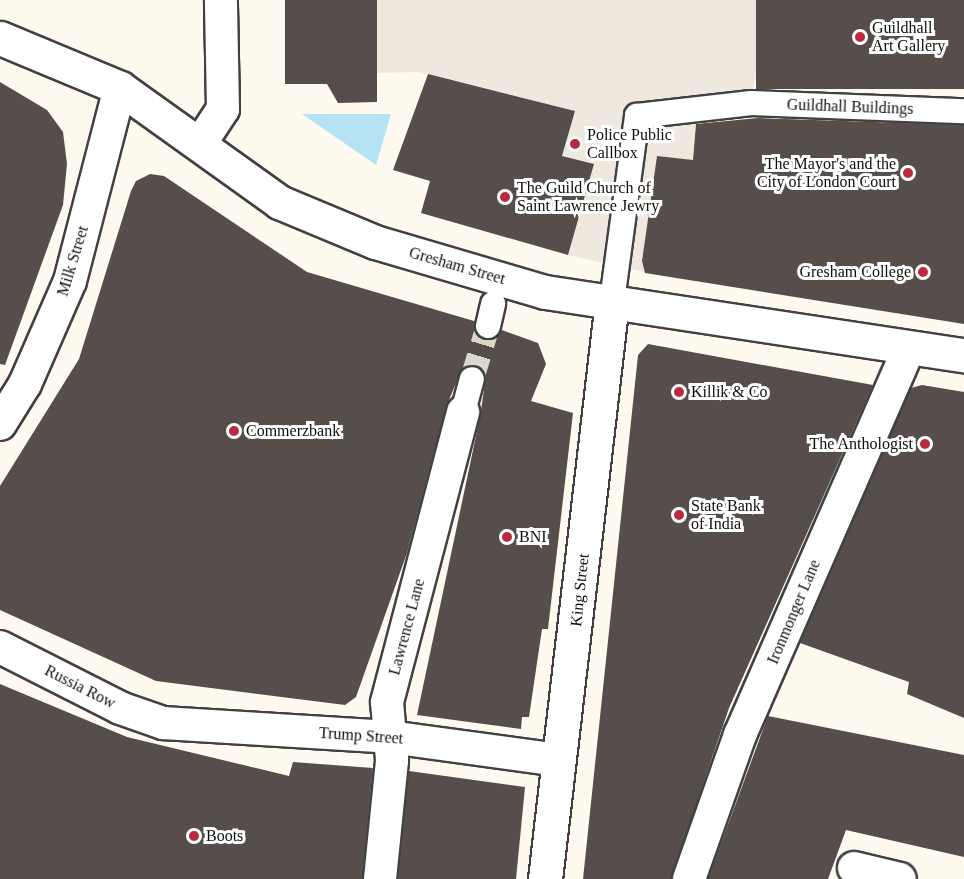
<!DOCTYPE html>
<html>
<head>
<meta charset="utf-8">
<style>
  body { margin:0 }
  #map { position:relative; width:964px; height:879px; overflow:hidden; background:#fefaef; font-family:"Times New Roman",serif }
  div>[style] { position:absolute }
  .plaza>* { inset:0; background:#eee8de }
  .water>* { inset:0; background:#b5e3f4 }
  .building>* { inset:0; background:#564e4a; transform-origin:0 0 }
  .pedestrian-tunnel>* { height:24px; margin-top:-12px; transform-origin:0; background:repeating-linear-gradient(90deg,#dad7cd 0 24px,transparent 0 36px) }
  .roads { filter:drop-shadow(2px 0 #414141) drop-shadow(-2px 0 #414141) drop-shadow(0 2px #414141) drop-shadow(0 -2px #414141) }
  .pedestrian>* { height:24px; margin:-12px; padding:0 12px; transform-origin:12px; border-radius:12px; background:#fff }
  .minor>* { height:32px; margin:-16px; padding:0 16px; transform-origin:16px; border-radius:16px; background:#fff }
  .tertiary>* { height:33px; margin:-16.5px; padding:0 16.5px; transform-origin:16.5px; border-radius:16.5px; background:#fff }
  .dots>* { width:16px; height:16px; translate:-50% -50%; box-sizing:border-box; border:3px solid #fff; border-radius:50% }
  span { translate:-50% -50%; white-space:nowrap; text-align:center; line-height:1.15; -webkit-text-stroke:6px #fff; paint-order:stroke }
  .poi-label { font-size:16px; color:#0e0e0e }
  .left { translate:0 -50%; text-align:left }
  .right { translate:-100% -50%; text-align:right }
  .street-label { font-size:16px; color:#0e0e0e }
</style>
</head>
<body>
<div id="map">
  <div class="plaza">
    <i style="clip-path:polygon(377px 0,756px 0,757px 70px,748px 118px,696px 118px,693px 166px,657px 156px,642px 261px,649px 273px,568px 255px,594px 165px,562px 156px,575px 111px,418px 72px,377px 73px)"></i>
  </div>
  <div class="water">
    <i style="clip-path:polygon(302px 114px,391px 114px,376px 165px)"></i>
  </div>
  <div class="building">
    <i style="clip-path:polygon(285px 0,377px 0,377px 102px,338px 103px,327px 84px,285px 84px)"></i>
    <i style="left:756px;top:0;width:208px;height:89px"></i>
    <i style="clip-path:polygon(428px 74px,575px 111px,562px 156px,594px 164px,568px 255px,421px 213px,430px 181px,393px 170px)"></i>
    <i style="clip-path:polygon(0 82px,47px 110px,63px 132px,67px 164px,63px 205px,5px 365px,0 364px)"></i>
    <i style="clip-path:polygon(758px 118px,964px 125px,964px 324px,645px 273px,642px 261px,657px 156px,693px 160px,696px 124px)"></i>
    <i style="clip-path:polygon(150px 174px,164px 176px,307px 272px,474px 321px,475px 331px,484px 340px,493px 339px,502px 330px,538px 343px,546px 364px,531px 401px,573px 413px,548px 629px,542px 629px,529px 717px,522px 717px,521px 729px,417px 715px,480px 417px,486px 376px,475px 365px,462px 369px,446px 407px,407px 553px,356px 697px,345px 705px,156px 681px,0 610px,0 486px,79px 359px,131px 191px,136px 181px)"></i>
    <i style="clip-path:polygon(648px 344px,873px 385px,729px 708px,671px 879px,583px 879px,638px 355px)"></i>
    <i style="clip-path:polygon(922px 385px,964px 392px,964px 718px,907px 694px,909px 682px,800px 643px,911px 388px)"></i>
    <i style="clip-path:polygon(0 684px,127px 737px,289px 776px,293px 762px,373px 768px,362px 879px,0 879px)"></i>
    <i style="clip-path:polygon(768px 716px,964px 755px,964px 857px,846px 830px,828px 879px,708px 879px)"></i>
    <i style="clip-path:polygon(409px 771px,525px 787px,516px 879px,398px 879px)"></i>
  </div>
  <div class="pedestrian-tunnel">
    <i style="left:472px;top:379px;width:55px;rotate:-73.2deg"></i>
  </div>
  <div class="roads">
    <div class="pedestrian">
      <i style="left:612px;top:301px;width:187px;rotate:-82.3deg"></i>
      <i style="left:637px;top:116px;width:115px;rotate:-6.5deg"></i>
      <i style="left:751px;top:103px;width:213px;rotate:2.2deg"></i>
      <i style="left:488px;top:326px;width:23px;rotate:-77deg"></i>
      <i style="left:463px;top:412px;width:34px;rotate:-75deg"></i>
    </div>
    <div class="minor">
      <i style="left:200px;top:144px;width:42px;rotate:-56.7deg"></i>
      <i style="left:223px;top:109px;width:109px;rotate:-91.1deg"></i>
      <i style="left:0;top:424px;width:47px;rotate:-58deg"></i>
      <i style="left:25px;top:384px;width:112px;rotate:-66.4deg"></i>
      <i style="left:70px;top:281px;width:199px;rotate:-75.5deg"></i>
      <i style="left:0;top:647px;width:135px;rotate:26.9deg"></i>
      <i style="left:120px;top:708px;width:46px;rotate:19.2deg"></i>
      <i style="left:163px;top:723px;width:227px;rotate:3.5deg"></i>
      <i style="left:390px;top:737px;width:171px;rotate:7.8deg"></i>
      <i style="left:854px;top:868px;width:47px;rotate:13.4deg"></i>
      <i style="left:380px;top:879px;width:120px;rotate:-84.2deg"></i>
      <i style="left:392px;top:760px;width:58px;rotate:-94.9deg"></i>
      <i style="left:387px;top:702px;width:300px;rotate:-75.3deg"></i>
      <i style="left:689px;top:879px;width:153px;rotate:-70.5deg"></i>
      <i style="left:740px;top:735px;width:422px;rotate:-66.4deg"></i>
    </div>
    <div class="tertiary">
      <i style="left:0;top:38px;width:130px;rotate:22.6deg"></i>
      <i style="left:120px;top:88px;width:196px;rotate:35.6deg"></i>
      <i style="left:279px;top:202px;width:104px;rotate:22.6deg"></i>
      <i style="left:375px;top:242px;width:177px;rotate:16.4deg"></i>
      <i style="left:545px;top:292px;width:424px;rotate:8.6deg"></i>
      <i style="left:545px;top:879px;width:582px;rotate:-83.39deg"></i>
    </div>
  </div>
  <div class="dots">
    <i style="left:860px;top:37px;background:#ba2a3e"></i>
    <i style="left:575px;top:144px;background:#ba2a3e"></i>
    <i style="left:908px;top:173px;background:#ba2a3e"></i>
    <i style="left:505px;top:197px;background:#ba2a3e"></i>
    <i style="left:923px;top:272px;background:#ba2a3e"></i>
    <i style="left:679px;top:392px;background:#ba2a3e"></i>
    <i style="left:234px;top:431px;background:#ba2a3e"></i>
    <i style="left:925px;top:444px;background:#ba2a3e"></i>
    <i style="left:679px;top:515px;background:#ba2a3e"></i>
    <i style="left:507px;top:537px;background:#ba2a3e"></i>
    <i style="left:194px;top:836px;background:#ba2a3e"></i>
  </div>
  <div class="poi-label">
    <span class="left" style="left:872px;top:37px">Guildhall<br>Art Gallery</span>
    <span class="left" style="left:587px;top:144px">Police Public<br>Callbox</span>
    <span class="right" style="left:896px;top:173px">The Mayor's and the<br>City of London Court</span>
    <span class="left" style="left:517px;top:197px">The Guild Church of<br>Saint Lawrence Jewry</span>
    <span class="right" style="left:911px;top:272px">Gresham College</span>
    <span class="left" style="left:691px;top:392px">Killik &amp; Co</span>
    <span class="left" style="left:246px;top:431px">Commerzbank</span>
    <span class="right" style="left:913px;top:444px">The Anthologist</span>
    <span class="left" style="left:691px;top:515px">State Bank<br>of India</span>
    <span class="left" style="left:519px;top:537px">BNI</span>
    <span class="left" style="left:206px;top:836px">Boots</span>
  </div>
  <div class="street-label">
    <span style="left:850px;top:107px;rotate:2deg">Guildhall Buildings</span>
    <span style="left:73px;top:261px;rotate:-73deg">Milk Street</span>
    <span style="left:457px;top:266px;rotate:16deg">Gresham Street</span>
    <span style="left:580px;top:590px;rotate:-84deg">King Street</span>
    <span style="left:794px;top:612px;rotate:-67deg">Ironmonger Lane</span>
    <span style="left:407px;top:627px;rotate:-75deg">Lawrence Lane</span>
    <span style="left:80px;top:687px;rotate:27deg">Russia Row</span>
    <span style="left:361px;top:736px;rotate:4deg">Trump Street</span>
  </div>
</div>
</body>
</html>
